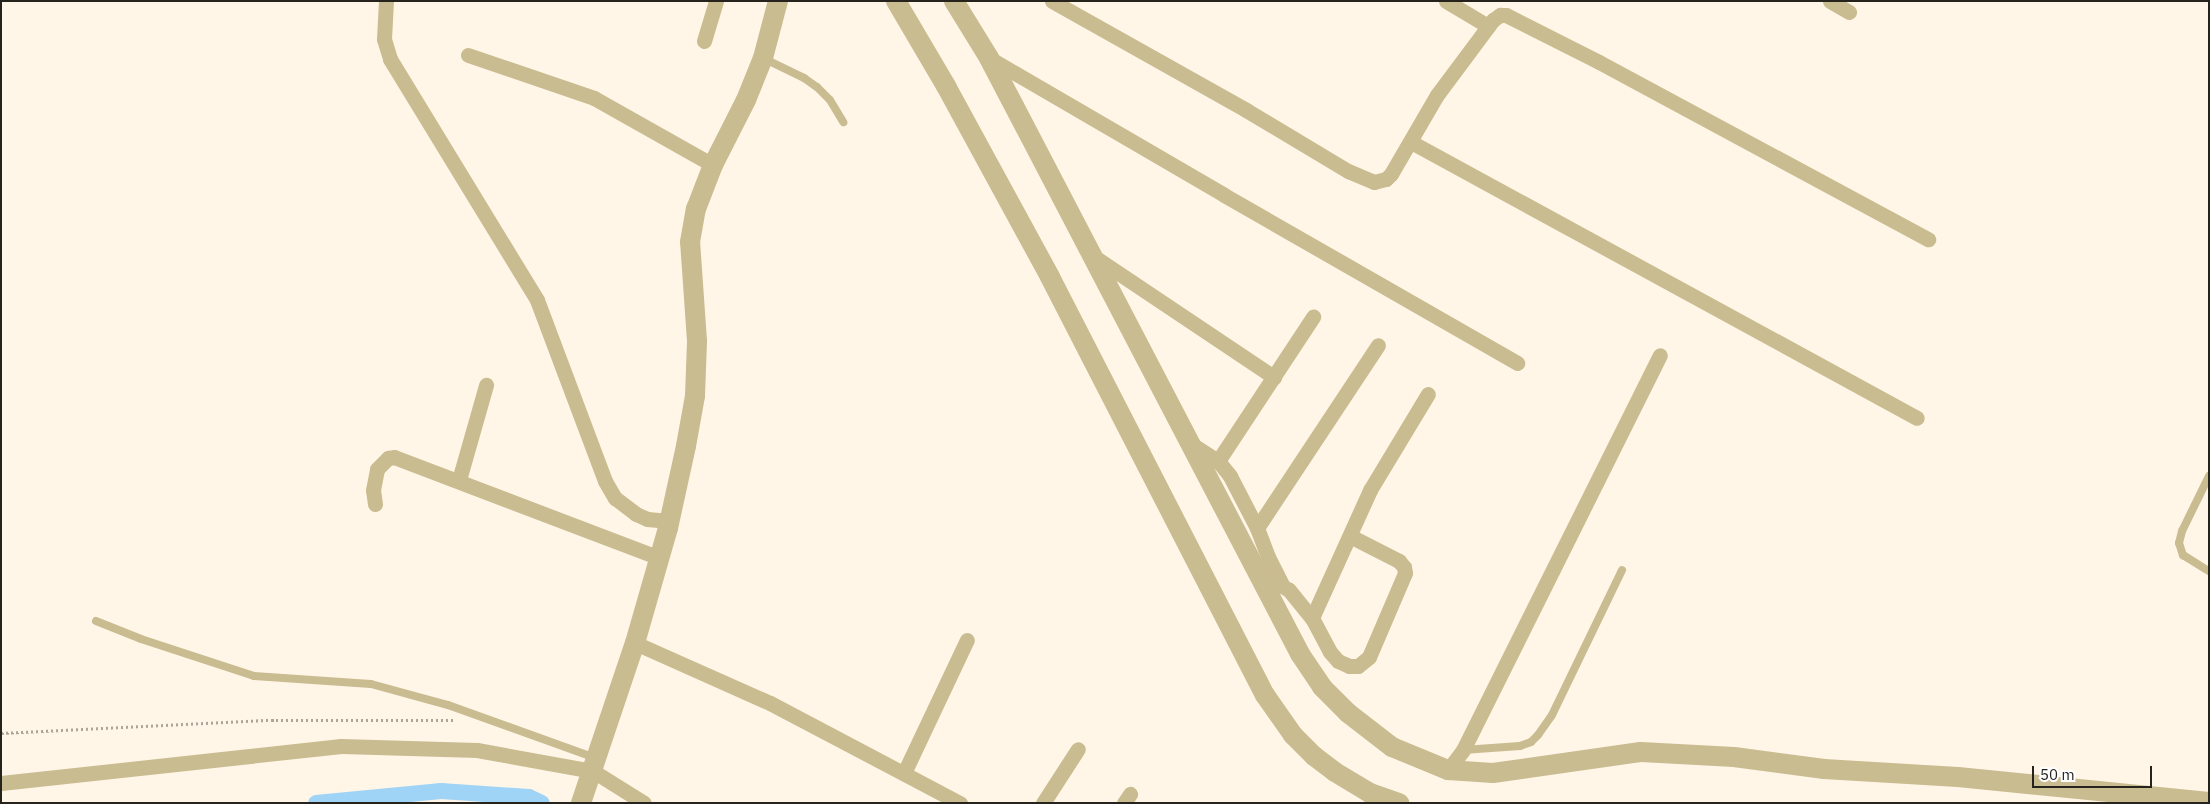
<!DOCTYPE html>
<html>
<head>
<meta charset="utf-8">
<style>
  body { margin:0 }
  #map { position:relative; width:2210px; height:804px; overflow:hidden; background:#fff6e7; font-family:"IBM Plex Sans",sans-serif }
  div>[style] { position:absolute }
  .canal>* { height:16px; margin:-8px; padding:0 8px; transform-origin:8px; border-radius:8px; background:#9fd4f6 }
  .path>* { height:3px; margin-top:-1.5px; transform-origin:0; background:repeating-linear-gradient(90deg,#aca59a 0 2.5px,transparent 0 5px) }
  .service>* { height:8px; margin:-4px; padding:0 4px; transform-origin:4px; border-radius:4px; background:#cabc91 }
  .minor>* { height:15px; margin:-7.5px; padding:0 7.5px; transform-origin:7.5px; border-radius:7.5px; background:#cabc91 }
  .tertiary>* { height:20px; margin:-10px; padding:0 10px; transform-origin:10px; border-radius:10px; background:#cabc91 }
  span { translate:-50% -50%; white-space:nowrap; text-align:center; line-height:1.15; -webkit-text-stroke:4px #fff; paint-order:stroke }
  .frame { position:absolute; inset:0; border:2px solid #26231d; pointer-events:none }
  .scale { position:absolute; left:2032px; top:766px; width:120px; height:22px; box-sizing:border-box; border:2px solid #26231d; border-top:0; padding-left:6px; font-size:15px; line-height:18px; white-space:nowrap; color:#26231d; -webkit-text-stroke:4px #fff; paint-order:stroke }
</style>
</head>
<body>
<div id="map">
  <div class="canal">
    <i style="left:316px;top:803px;width:126px;rotate:-5.5deg"></i>
    <i style="left:441px;top:791px;width:88px;rotate:3.9deg"></i>
    <i style="left:529px;top:797px;width:14px;rotate:25deg"></i>
  </div>
  <div class="path">
    <i style="left:1px;top:733px;width:270px;rotate:-2.8deg"></i>
    <i style="left:271px;top:720px;width:182px"></i>
  </div>
  <div class="service">
    <i style="left:763px;top:58px;width:46px;rotate:26deg"></i>
    <i style="left:804px;top:78px;width:16px;rotate:35deg"></i>
    <i style="left:817px;top:87px;width:18px;rotate:45deg"></i>
    <i style="left:830px;top:100px;width:26px;rotate:59deg"></i>
    <i style="left:2209px;top:476px;width:61px;rotate:116.1deg"></i>
    <i style="left:2182px;top:531px;width:12px;rotate:104deg"></i>
    <i style="left:2179px;top:543px;width:13px;rotate:72deg"></i>
    <i style="left:2183px;top:555px;width:31px;rotate:32deg"></i>
    <i style="left:96px;top:621px;width:48px;rotate:21.8deg"></i>
    <i style="left:141px;top:639px;width:119px;rotate:18.1deg"></i>
    <i style="left:254px;top:676px;width:117px;rotate:3.9deg"></i>
    <i style="left:371px;top:684px;width:80px;rotate:15.3deg"></i>
    <i style="left:448px;top:705px;width:156px;rotate:19.8deg"></i>
    <i style="left:1463px;top:750px;width:57px;rotate:-4deg"></i>
    <i style="left:1520px;top:746px;width:12px;rotate:-20deg"></i>
    <i style="left:1531px;top:742px;width:10px;rotate:-45deg"></i>
    <i style="left:1538px;top:735px;width:24px;rotate:-55deg"></i>
    <i style="left:1552px;top:715px;width:161px;rotate:-64.2deg"></i>
  </div>
  <div class="minor">
    <i style="left:386px;top:1px;width:38px;rotate:93deg"></i>
    <i style="left:384px;top:39px;width:21px;rotate:73deg"></i>
    <i style="left:390px;top:59px;width:282px;rotate:58.6deg"></i>
    <i style="left:537px;top:300px;width:193px;rotate:69.4deg"></i>
    <i style="left:605px;top:481px;width:20px;rotate:60deg"></i>
    <i style="left:615px;top:498px;width:26px;rotate:37deg"></i>
    <i style="left:636px;top:514px;width:12px;rotate:24deg"></i>
    <i style="left:647px;top:519px;width:23px;rotate:5deg"></i>
    <i style="left:1052px;top:1px;width:223px;rotate:29.3deg"></i>
    <i style="left:1246px;top:110px;width:119px;rotate:30.9deg"></i>
    <i style="left:1348px;top:171px;width:28px;rotate:23deg"></i>
    <i style="left:1374px;top:182px;width:12px;rotate:-14deg"></i>
    <i style="left:1386px;top:179px;width:7px;rotate:-45deg"></i>
    <i style="left:1391px;top:174px;width:91px;rotate:-59.8deg"></i>
    <i style="left:1437px;top:95px;width:94px;rotate:-53.3deg"></i>
    <i style="left:1493px;top:20px;width:9px;rotate:-36deg"></i>
    <i style="left:1500px;top:15px;width:6px"></i>
    <i style="left:1506px;top:15px;width:104px;rotate:26.8deg"></i>
    <i style="left:1599px;top:62px;width:374px;rotate:28.3deg"></i>
    <i style="left:1446px;top:1px;width:49px;rotate:30.8deg"></i>
    <i style="left:1830px;top:1px;width:22px;rotate:30deg"></i>
    <i style="left:704px;top:41px;width:42px;rotate:-73.3deg"></i>
    <i style="left:468px;top:55px;width:133px;rotate:18.8deg"></i>
    <i style="left:594px;top:98px;width:137px;rotate:29.4deg"></i>
    <i style="left:989px;top:58px;width:272px;rotate:30.2deg"></i>
    <i style="left:1224px;top:195px;width:338px;rotate:29.8deg"></i>
    <i style="left:1411px;top:142px;width:576px;rotate:28.61deg"></i>
    <i style="left:1093px;top:256px;width:218px;rotate:33.8deg"></i>
    <i style="left:1190px;top:443px;width:33px;rotate:33deg"></i>
    <i style="left:1218px;top:461px;width:19px;rotate:51deg"></i>
    <i style="left:1230px;top:476px;width:59px;rotate:62.6deg"></i>
    <i style="left:1257px;top:528px;width:31px;rotate:69deg"></i>
    <i style="left:1268px;top:557px;width:30px;rotate:63deg"></i>
    <i style="left:1218px;top:461px;width:173px;rotate:-56.6deg"></i>
    <i style="left:459px;top:480px;width:99px;rotate:-74.1deg"></i>
    <i style="left:375px;top:504px;width:14px;rotate:-98deg"></i>
    <i style="left:373px;top:490px;width:21px;rotate:-79deg"></i>
    <i style="left:377px;top:469px;width:16px;rotate:-45deg"></i>
    <i style="left:388px;top:458px;width:6px;rotate:-9deg"></i>
    <i style="left:394px;top:457px;width:285px;rotate:20.8deg"></i>
    <i style="left:1257px;top:528px;width:219px;rotate:-56.5deg"></i>
    <i style="left:1254px;top:570px;width:40px;rotate:29.7deg"></i>
    <i style="left:1289px;top:590px;width:36px;rotate:51deg"></i>
    <i style="left:1312px;top:618px;width:38px;rotate:62deg"></i>
    <i style="left:1330px;top:652px;width:12px;rotate:48deg"></i>
    <i style="left:1338px;top:661px;width:12px;rotate:24deg"></i>
    <i style="left:1349px;top:666px;width:9px"></i>
    <i style="left:1358px;top:666px;width:14px;rotate:-39deg"></i>
    <i style="left:1369px;top:657px;width:91px;rotate:-66.8deg"></i>
    <i style="left:1405px;top:573px;width:6px;rotate:-99deg"></i>
    <i style="left:1404px;top:567px;width:8px;rotate:-130deg"></i>
    <i style="left:1399px;top:561px;width:55px;rotate:-153deg"></i>
    <i style="left:1312px;top:618px;width:141px;rotate:-65.6deg"></i>
    <i style="left:1370px;top:490px;width:112px;rotate:-58.9deg"></i>
    <i style="left:635px;top:643px;width:148px;rotate:24deg"></i>
    <i style="left:770px;top:703px;width:215px;rotate:27.8deg"></i>
    <i style="left:1448px;top:770px;width:25px;rotate:-53deg"></i>
    <i style="left:1463px;top:750px;width:441px;rotate:-63.5deg"></i>
    <i style="left:904px;top:773px;width:147px;rotate:-64.7deg"></i>
    <i style="left:1px;top:783px;width:342px;rotate:-6.2deg"></i>
    <i style="left:341px;top:746px;width:136px;rotate:1.7deg"></i>
    <i style="left:477px;top:750px;width:118px;rotate:10.3deg"></i>
    <i style="left:593px;top:771px;width:60px;rotate:32.1deg"></i>
    <i style="left:1043px;top:803px;width:64px;rotate:-57.1deg"></i>
    <i style="left:1124px;top:803px;width:11px;rotate:-56deg"></i>
  </div>
  <div class="tertiary">
    <i style="left:896px;top:1px;width:99px;rotate:59.5deg"></i>
    <i style="left:946px;top:86px;width:217px;rotate:61.4deg"></i>
    <i style="left:1050px;top:277px;width:470px;rotate:62.8deg"></i>
    <i style="left:1265px;top:695px;width:49px;rotate:55deg"></i>
    <i style="left:1293px;top:735px;width:30px;rotate:45deg"></i>
    <i style="left:1314px;top:756px;width:26px;rotate:37deg"></i>
    <i style="left:1335px;top:772px;width:41px;rotate:31deg"></i>
    <i style="left:1370px;top:793px;width:31px;rotate:19deg"></i>
    <i style="left:954px;top:1px;width:67px;rotate:58.4deg"></i>
    <i style="left:989px;top:58px;width:672px;rotate:62.44deg"></i>
    <i style="left:1300px;top:654px;width:40px;rotate:56deg"></i>
    <i style="left:1322px;top:687px;width:37px;rotate:45deg"></i>
    <i style="left:1348px;top:713px;width:56px;rotate:37.7deg"></i>
    <i style="left:1392px;top:747px;width:61px;rotate:22.3deg"></i>
    <i style="left:1448px;top:770px;width:45px;rotate:3.8deg"></i>
    <i style="left:1493px;top:773px;width:149px;rotate:-8.1deg"></i>
    <i style="left:1641px;top:752px;width:93px;rotate:3.1deg"></i>
    <i style="left:1734px;top:757px;width:91px;rotate:7.6deg"></i>
    <i style="left:1824px;top:769px;width:134px;rotate:3.4deg"></i>
    <i style="left:1958px;top:777px;width:252px;rotate:5.7deg"></i>
    <i style="left:581px;top:803px;width:169px;rotate:-71.4deg"></i>
    <i style="left:635px;top:643px;width:120px;rotate:-74deg"></i>
    <i style="left:668px;top:528px;width:84px;rotate:-77.6deg"></i>
    <i style="left:686px;top:446px;width:51px;rotate:-79.8deg"></i>
    <i style="left:695px;top:396px;width:55px;rotate:-87.9deg"></i>
    <i style="left:697px;top:341px;width:99px;rotate:-94deg"></i>
    <i style="left:690px;top:242px;width:34px;rotate:-80deg"></i>
    <i style="left:696px;top:209px;width:47px;rotate:-68.9deg"></i>
    <i style="left:713px;top:165px;width:73px;rotate:-63.1deg"></i>
    <i style="left:746px;top:100px;width:45px;rotate:-68deg"></i>
    <i style="left:763px;top:58px;width:59px;rotate:-75.3deg"></i>
  </div>
  <div class="frame"></div>
  <div class="scale">50 m</div>
</div>
</body>
</html>
